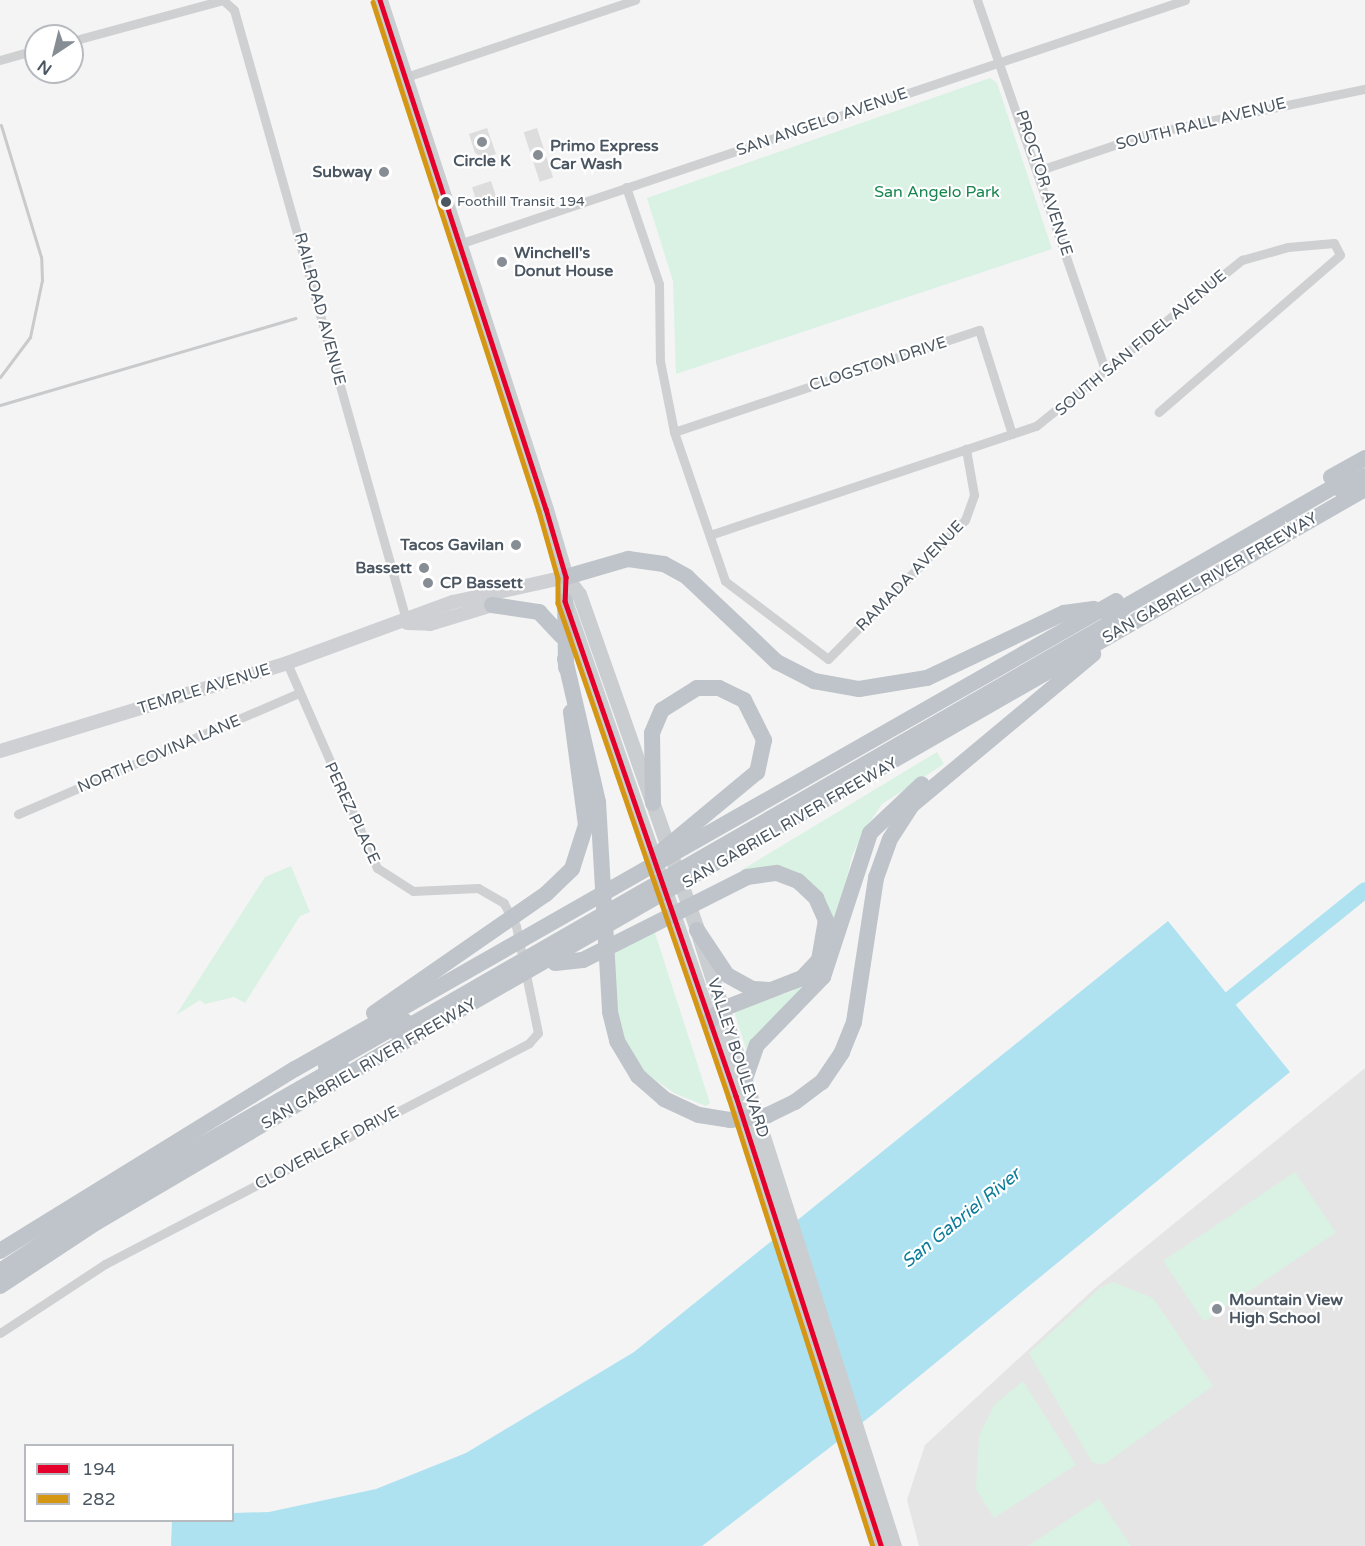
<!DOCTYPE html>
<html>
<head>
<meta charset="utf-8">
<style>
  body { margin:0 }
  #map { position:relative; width:1365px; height:1546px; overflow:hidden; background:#f4f4f4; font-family:"Varela Round",sans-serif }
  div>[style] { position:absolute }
  .education>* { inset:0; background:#e6e5e6 }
  .green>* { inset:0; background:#d9f2e3; transform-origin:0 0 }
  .water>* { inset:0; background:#aee2f0 }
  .river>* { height:16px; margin:-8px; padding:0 8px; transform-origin:8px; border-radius:8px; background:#aee2f0 }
  .building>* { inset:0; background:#ddddde; transform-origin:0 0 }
  .street>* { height:9px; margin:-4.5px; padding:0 4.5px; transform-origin:4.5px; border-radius:4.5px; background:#ced0d2 }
  .secondary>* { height:14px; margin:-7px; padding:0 7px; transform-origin:7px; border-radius:7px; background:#ced0d4 }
  .primary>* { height:15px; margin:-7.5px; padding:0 7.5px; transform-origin:7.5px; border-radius:7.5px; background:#caced1 }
  .highway>* { height:16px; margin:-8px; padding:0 8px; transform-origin:8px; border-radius:8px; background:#bec4c9 }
  .rail>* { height:3px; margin:-1.5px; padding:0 1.5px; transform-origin:1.5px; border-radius:1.5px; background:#c9cacc }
  .bus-1>* { height:4.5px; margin:-2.25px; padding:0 2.25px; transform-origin:2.25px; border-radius:2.25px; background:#e4002b }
  .bus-2>* { height:4.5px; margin:-2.25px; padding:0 2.25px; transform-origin:2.25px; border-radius:2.25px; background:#d49613 }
  .dots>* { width:16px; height:16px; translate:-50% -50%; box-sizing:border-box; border:3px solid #fff; border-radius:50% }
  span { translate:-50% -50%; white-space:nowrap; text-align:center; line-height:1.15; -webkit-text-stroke:4.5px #fff; paint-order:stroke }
  .bus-label { font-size:14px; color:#4a5661 }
  .left { translate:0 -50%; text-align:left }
  .street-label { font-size:16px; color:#4a5661 }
  .poi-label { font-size:16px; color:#4a5661; font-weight:700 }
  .right { translate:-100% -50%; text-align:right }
  .park-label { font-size:16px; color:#17864f }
  .water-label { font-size:18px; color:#0c7c9b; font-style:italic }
  .legend { position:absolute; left:24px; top:1444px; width:210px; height:78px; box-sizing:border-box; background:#fff; border:2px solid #b7bbc0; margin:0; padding:8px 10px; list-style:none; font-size:18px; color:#4a5661 }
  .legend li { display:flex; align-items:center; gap:12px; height:30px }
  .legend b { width:30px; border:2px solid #b7bbc0 }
  .north { position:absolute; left:24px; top:24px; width:60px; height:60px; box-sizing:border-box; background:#fff; border:2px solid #b7bbc0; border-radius:50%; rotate:215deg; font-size:16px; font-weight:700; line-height:24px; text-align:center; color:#4a5661 }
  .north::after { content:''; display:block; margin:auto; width:21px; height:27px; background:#868d94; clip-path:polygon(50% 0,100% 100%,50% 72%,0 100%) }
</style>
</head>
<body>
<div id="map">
  <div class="education">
    <i style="clip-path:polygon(1365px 1068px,1365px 1546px,919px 1546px,907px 1500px,925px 1445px,1095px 1288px)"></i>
  </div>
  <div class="green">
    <i style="clip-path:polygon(990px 78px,997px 83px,1052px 249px,676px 374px,673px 281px,647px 198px)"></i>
    <i style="clip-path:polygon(937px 752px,944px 764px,882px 804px,865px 829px,852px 856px,827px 960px,747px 1052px,734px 1011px,793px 991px,823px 960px,817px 892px,740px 871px)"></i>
    <i style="clip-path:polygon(291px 866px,310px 912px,300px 916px,245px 1003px,234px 997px,205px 1004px,200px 1000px,176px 1015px,265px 877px)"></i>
    <i style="clip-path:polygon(654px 930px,710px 1103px,706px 1106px,674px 1093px,640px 1069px,619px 1031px,612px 948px)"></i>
    <i style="left:1295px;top:1172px;width:73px;height:159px;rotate:56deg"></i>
    <i style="clip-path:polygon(1113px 1282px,1153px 1298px,1213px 1386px,1103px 1465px,1092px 1462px,1029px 1353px,1100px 1288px)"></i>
    <i style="clip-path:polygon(1023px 1381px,1076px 1465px,994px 1518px,976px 1489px,979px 1436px,994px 1405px)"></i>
    <i style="clip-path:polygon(1099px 1499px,1131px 1546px,1028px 1546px)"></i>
  </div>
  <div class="water">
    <i style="clip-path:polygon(1168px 921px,1290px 1072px,872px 1415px,702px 1546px,171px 1546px,172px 1521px,232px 1520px,233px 1513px,269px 1512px,376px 1489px,466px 1453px,634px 1352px)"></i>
  </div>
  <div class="river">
    <i style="left:1214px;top:1012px;width:194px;rotate:-38.9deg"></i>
  </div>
  <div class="building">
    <i style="clip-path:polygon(487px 128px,496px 154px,484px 158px,475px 153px,469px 134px)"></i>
    <i style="left:537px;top:128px;width:52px;height:14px;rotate:72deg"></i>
    <i style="left:491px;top:181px;width:19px;height:20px;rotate:72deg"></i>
  </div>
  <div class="street">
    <i style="left:977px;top:0;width:392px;rotate:70.9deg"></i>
    <i style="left:72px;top:41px;width:156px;rotate:-15.2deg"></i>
    <i style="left:223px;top:0;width:15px;rotate:42deg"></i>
    <i style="left:234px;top:10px;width:637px;rotate:74.24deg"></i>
    <i style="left:0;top:60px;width:37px;rotate:-16deg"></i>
    <i style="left:403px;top:78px;width:245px;rotate:-18.6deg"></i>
    <i style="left:1040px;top:170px;width:113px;rotate:-18.6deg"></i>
    <i style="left:1147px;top:134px;width:223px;rotate:-11.7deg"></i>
    <i style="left:626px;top:187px;width:102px;rotate:71.2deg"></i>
    <i style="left:659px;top:284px;width:77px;rotate:89.3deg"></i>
    <i style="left:660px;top:361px;width:72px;rotate:78.8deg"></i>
    <i style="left:674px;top:432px;width:157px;rotate:71.1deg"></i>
    <i style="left:725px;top:581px;width:129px;rotate:37.1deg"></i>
    <i style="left:828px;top:659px;width:195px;rotate:-45.4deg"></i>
    <i style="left:965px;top:520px;width:27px;rotate:-70deg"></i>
    <i style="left:974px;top:495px;width:47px;rotate:-99.9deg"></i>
    <i style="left:459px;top:244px;width:766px;rotate:-18.58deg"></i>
    <i style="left:674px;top:432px;width:322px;rotate:-18.5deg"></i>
    <i style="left:979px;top:330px;width:109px;rotate:72.4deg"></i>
    <i style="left:710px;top:535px;width:344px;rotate:-18.5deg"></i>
    <i style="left:1036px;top:426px;width:265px;rotate:-38.9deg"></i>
    <i style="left:1242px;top:260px;width:48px;rotate:-15.8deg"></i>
    <i style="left:1288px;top:247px;width:46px;rotate:-5deg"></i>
    <i style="left:1334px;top:243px;width:13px;rotate:63deg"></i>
    <i style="left:1340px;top:255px;width:240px;rotate:139.1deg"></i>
    <i style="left:18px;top:814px;width:306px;rotate:-23.3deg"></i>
    <i style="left:0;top:1333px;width:126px;rotate:-33.3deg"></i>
    <i style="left:105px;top:1264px;width:478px;rotate:-27.5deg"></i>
    <i style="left:529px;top:1043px;width:13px;rotate:-48deg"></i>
    <i style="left:538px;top:1033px;width:109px;rotate:-101.6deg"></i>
    <i style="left:516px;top:926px;width:26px;rotate:-118deg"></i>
    <i style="left:504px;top:903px;width:30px;rotate:-150deg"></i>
    <i style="left:478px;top:888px;width:65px;rotate:177.4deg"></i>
    <i style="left:413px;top:891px;width:43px;rotate:-147.4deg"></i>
    <i style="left:377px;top:868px;width:224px;rotate:-113.7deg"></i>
  </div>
  <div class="secondary">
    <i style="left:407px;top:623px;width:23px;rotate:2deg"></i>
    <i style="left:430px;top:624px;width:65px;rotate:-17deg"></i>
    <i style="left:492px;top:605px;width:8px;rotate:-76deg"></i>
    <i style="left:0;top:751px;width:300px;rotate:-17deg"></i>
    <i style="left:287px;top:663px;width:177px;rotate:-20.2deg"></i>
    <i style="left:453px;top:602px;width:116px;rotate:-12.5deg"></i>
  </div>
  <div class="primary">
    <i style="left:380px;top:0;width:535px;rotate:71.94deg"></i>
    <i style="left:546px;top:509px;width:71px;rotate:73.6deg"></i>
    <i style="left:566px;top:577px;width:24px;rotate:92deg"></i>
    <i style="left:565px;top:601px;width:524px;rotate:70.94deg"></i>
    <i style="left:736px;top:1096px;width:473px;rotate:72.1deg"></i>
    <i style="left:566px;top:577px;width:21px;rotate:53deg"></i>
    <i style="left:579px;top:594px;width:356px;rotate:70.6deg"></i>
    <i style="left:697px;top:930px;width:647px;rotate:72.27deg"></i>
  </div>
  <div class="highway">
    <i style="left:1331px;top:477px;width:39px;rotate:-29deg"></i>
    <i style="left:1341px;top:490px;width:28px;rotate:-30deg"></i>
    <i style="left:566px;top:577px;width:65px;rotate:-16.2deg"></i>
    <i style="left:628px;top:559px;width:36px;rotate:8deg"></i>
    <i style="left:664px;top:564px;width:26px;rotate:29deg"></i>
    <i style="left:687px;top:577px;width:124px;rotate:43.4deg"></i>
    <i style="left:777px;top:662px;width:42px;rotate:27.2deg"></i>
    <i style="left:814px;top:681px;width:46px;rotate:10.1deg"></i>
    <i style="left:859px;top:689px;width:69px;rotate:-9.2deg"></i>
    <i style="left:927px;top:678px;width:152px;rotate:-25.4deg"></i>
    <i style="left:1064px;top:613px;width:30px;rotate:-8deg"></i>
    <i style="left:565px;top:601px;width:67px;rotate:89.1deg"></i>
    <i style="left:492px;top:605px;width:48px;rotate:8.5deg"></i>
    <i style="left:539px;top:612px;width:33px;rotate:47deg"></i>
    <i style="left:1109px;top:616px;width:277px;rotate:-29.9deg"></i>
    <i style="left:565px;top:659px;width:147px;rotate:77deg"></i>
    <i style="left:598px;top:802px;width:210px;rotate:86.7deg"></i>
    <i style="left:610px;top:1012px;width:30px;rotate:76deg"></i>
    <i style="left:617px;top:1041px;width:41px;rotate:59deg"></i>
    <i style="left:638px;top:1076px;width:35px;rotate:41deg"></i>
    <i style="left:664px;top:1099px;width:38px;rotate:25deg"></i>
    <i style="left:699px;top:1115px;width:31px;rotate:9deg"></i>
    <i style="left:730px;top:1120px;width:38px;rotate:-7deg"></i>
    <i style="left:768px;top:1115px;width:30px;rotate:-26deg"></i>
    <i style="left:795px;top:1102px;width:34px;rotate:-37deg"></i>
    <i style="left:822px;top:1082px;width:36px;rotate:-56deg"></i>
    <i style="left:842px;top:1052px;width:32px;rotate:-68deg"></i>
    <i style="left:854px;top:1022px;width:146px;rotate:-81.3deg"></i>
    <i style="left:876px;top:878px;width:41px;rotate:-70.3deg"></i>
    <i style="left:890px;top:839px;width:40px;rotate:-57.1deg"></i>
    <i style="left:912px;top:805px;width:236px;rotate:-39.8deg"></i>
    <i style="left:653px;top:803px;width:70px;rotate:-90.8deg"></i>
    <i style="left:652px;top:733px;width:25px;rotate:-67deg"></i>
    <i style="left:662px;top:710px;width:41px;rotate:-32.2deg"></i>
    <i style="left:697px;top:688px;width:22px"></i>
    <i style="left:719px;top:688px;width:28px;rotate:26deg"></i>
    <i style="left:744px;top:700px;width:45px;rotate:63.4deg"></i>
    <i style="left:764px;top:740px;width:33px;rotate:102deg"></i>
    <i style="left:757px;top:772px;width:131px;rotate:140.3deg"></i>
    <i style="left:697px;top:930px;width:54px;rotate:56.3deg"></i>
    <i style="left:727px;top:975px;width:29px;rotate:29deg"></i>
    <i style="left:752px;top:989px;width:18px;rotate:3deg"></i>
    <i style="left:555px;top:963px;width:28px;rotate:-6deg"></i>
    <i style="left:583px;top:960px;width:184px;rotate:-26.8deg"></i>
    <i style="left:747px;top:877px;width:30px;rotate:-8deg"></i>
    <i style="left:777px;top:873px;width:22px;rotate:21deg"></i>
    <i style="left:798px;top:881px;width:25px;rotate:43deg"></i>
    <i style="left:816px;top:898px;width:24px;rotate:66deg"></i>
    <i style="left:826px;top:920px;width:41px;rotate:99.9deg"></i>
    <i style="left:819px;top:960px;width:25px;rotate:133deg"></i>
    <i style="left:802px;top:978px;width:86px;rotate:158.8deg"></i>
    <i style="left:722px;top:1009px;width:17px;rotate:135deg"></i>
    <i style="left:374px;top:1013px;width:209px;rotate:-34.7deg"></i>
    <i style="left:546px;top:894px;width:36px;rotate:-44deg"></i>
    <i style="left:572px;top:869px;width:46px;rotate:-72.3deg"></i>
    <i style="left:586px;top:825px;width:114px;rotate:-97.6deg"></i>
    <i style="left:397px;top:1033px;width:835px;rotate:-29.88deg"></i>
    <i style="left:326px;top:1066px;width:91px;rotate:-29.7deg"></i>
    <i style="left:745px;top:1079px;width:36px;rotate:-71deg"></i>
    <i style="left:757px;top:1045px;width:95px;rotate:-45.9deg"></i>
    <i style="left:823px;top:977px;width:151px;rotate:-71.9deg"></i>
    <i style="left:870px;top:833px;width:71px;rotate:-43.3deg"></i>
    <i style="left:0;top:1251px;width:347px;rotate:-31.7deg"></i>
    <i style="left:295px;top:1069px;width:945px;rotate:-29.68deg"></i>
    <i style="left:0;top:1271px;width:155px;rotate:-33.2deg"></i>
    <i style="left:130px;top:1186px;width:243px;rotate:-29.8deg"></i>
    <i style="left:0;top:1286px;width:116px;rotate:-33.4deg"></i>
    <i style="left:97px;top:1222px;width:329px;rotate:-30.5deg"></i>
    <i style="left:381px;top:1055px;width:1135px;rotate:-29.91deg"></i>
  </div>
  <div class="rail">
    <i style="left:0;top:377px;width:50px;rotate:-53.1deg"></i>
    <i style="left:30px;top:337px;width:58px;rotate:-78.1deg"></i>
    <i style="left:42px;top:280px;width:23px;rotate:-92deg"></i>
    <i style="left:41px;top:257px;width:138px;rotate:-106.9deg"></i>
    <i style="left:0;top:405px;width:308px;rotate:-16.4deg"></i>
  </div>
  <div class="bus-1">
    <i style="left:380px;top:0;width:535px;rotate:71.94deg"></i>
    <i style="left:546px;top:509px;width:71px;rotate:73.6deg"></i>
    <i style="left:566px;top:577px;width:24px;rotate:92deg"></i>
    <i style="left:565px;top:601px;width:524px;rotate:70.94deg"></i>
    <i style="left:736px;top:1096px;width:473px;rotate:72.1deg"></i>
  </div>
  <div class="bus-2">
    <i style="left:373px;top:2px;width:535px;rotate:71.94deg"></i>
    <i style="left:539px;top:511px;width:70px;rotate:74.2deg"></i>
    <i style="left:558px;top:578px;width:25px;rotate:90deg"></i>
    <i style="left:558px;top:603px;width:524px;rotate:70.94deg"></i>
    <i style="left:729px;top:1098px;width:471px;rotate:72.2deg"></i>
  </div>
  <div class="dots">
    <i style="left:482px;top:142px;background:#868d94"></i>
    <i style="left:538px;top:155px;background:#868d94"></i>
    <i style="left:384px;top:172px;background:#868d94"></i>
    <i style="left:446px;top:202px;background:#4a5661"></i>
    <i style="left:502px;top:262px;background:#868d94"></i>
    <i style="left:516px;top:545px;background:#868d94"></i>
    <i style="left:424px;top:568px;background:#868d94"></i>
    <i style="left:428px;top:583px;background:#868d94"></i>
    <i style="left:1217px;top:1309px;background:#868d94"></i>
  </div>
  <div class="bus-label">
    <span class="left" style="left:457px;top:202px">Foothill Transit 194</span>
  </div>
  <div class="street-label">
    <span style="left:822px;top:122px;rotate:-19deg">SAN ANGELO AVENUE</span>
    <span style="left:1201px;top:124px;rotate:-14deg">SOUTH RALL AVENUE</span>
    <span style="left:1044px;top:183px;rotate:72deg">PROCTOR AVENUE</span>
    <span style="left:320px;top:309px;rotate:75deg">RAILROAD AVENUE</span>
    <span style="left:1141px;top:343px;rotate:-40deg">SOUTH SAN FIDEL AVENUE</span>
    <span style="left:878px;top:364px;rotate:-18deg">CLOGSTON DRIVE</span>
    <span style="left:910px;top:576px;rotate:-46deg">RAMADA AVENUE</span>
    <span style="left:1210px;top:578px;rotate:-30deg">SAN GABRIEL RIVER FREEWAY</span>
    <span style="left:204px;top:689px;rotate:-17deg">TEMPLE AVENUE</span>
    <span style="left:159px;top:754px;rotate:-23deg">NORTH COVINA LANE</span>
    <span style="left:352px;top:813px;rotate:65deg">PEREZ PLACE</span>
    <span style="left:790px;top:823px;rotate:-30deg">SAN GABRIEL RIVER FREEWAY</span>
    <span style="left:738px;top:1058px;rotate:72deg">VALLEY BOULEVARD</span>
    <span style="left:369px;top:1064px;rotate:-30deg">SAN GABRIEL RIVER FREEWAY</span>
    <span style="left:327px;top:1148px;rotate:-28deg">CLOVERLEAF DRIVE</span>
  </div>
  <div class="poi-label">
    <span class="left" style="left:550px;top:155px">Primo Express<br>Car Wash</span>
    <span style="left:482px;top:161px">Circle K</span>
    <span class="right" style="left:372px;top:172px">Subway</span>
    <span class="left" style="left:514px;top:262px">Winchell's<br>Donut House</span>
    <span class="right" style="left:504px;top:545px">Tacos Gavilan</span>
    <span class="right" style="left:412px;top:568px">Bassett</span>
    <span class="left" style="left:440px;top:583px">CP Bassett</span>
    <span class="left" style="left:1229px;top:1309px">Mountain View<br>High School</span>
  </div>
  <div class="park-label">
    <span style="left:937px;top:192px">San Angelo Park</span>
  </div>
  <div class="water-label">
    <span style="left:961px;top:1218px;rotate:-39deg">San Gabriel River</span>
  </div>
  <ul class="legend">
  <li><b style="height:8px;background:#e4002b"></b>194</li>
  <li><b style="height:8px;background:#d49613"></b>282</li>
  </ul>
  <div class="north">N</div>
</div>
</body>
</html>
